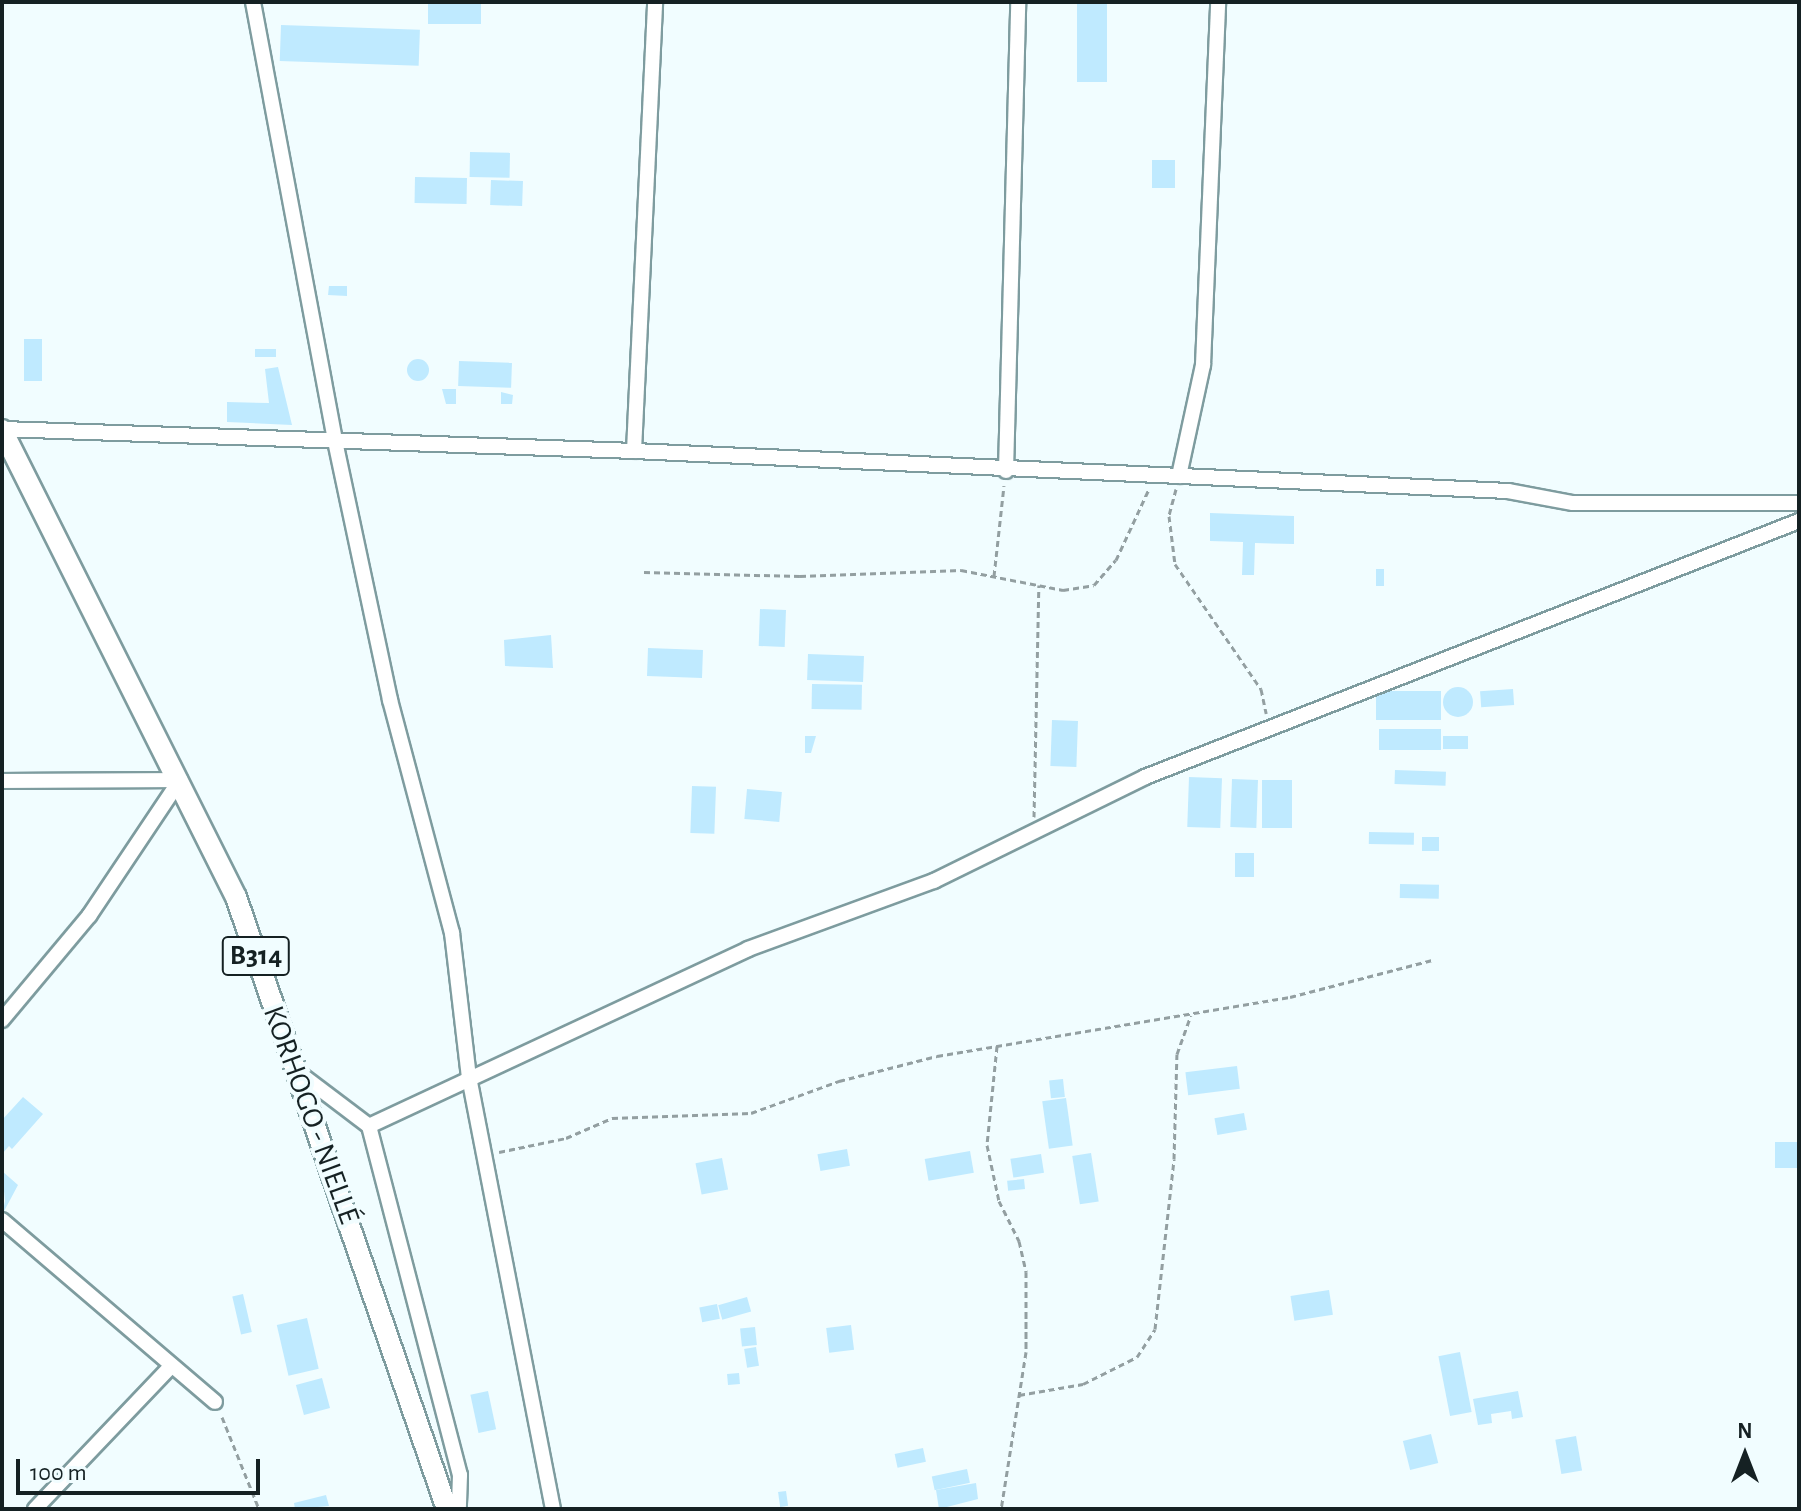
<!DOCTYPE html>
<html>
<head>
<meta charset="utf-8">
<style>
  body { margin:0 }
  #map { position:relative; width:1801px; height:1511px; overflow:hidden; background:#f1fdff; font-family:"Alegreya Sans",sans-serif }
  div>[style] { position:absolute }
  .building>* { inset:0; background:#bfeaff; transform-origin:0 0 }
  .round { border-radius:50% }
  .path>* { height:3px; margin-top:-1.5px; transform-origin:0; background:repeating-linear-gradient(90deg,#939fa1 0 6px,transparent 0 10px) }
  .roads { filter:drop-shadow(2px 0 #7e9c9f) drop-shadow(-2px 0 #7e9c9f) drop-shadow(0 2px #7e9c9f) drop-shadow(0 -2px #7e9c9f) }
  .minor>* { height:14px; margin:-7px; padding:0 7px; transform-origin:7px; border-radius:7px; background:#fff }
  .primary>* { height:20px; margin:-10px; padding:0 10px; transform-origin:10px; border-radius:10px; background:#fff }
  span { translate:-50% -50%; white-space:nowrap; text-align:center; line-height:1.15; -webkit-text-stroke:8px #f1fdff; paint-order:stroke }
  .shield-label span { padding:2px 6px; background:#f1fdff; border:2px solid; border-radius:6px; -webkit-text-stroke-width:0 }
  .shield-label { font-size:28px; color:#152123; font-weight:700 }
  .street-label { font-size:30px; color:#152123 }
  .frame { position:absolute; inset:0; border:4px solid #152123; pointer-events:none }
  .north { position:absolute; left:1705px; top:1415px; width:80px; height:80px; -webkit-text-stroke:6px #f1fdff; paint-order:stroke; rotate:0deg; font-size:22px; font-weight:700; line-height:32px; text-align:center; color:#152123 }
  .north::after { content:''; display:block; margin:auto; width:28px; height:36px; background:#152123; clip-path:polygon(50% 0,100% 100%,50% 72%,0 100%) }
  .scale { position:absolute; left:16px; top:1459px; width:244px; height:36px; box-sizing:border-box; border:4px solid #152123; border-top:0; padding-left:10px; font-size:24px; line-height:28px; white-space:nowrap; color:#152123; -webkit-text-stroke:6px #f1fdff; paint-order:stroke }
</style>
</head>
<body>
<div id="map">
  <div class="building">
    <i style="left:428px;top:2px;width:53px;height:22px"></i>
    <i style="left:1077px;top:2px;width:30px;height:80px"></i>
    <i style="left:281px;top:25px;width:139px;height:36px;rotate:2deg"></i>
    <i style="left:470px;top:152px;width:40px;height:25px;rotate:1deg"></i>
    <i style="left:1152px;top:160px;width:23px;height:28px"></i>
    <i style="left:415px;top:177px;width:52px;height:26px;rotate:1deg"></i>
    <i style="left:491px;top:180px;width:32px;height:25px;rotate:2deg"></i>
    <i style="clip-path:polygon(329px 286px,347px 286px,347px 296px,328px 295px)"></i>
    <i style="left:24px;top:339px;width:18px;height:42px"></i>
    <i style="left:255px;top:349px;width:21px;height:8px"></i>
    <i class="round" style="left:407px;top:359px;width:22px;height:22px"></i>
    <i style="left:459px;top:361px;width:53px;height:25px;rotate:2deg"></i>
    <i style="clip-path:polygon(278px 367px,292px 425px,227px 422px,227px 402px,269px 403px,265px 369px)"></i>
    <i style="clip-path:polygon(442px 389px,456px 389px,456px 404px,446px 404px)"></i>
    <i style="clip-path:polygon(501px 392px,513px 395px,512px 404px,501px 404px)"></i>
    <i style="clip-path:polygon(1210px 513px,1294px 516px,1294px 544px,1255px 543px,1254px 575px,1242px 575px,1243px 542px,1210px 541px)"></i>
    <i style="left:1376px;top:569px;width:8px;height:17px"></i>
    <i style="left:760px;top:609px;width:26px;height:37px;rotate:2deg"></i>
    <i style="clip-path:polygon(551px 635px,553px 668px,505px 666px,504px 640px)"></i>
    <i style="left:648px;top:648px;width:55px;height:28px;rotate:2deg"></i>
    <i style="left:808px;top:654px;width:56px;height:26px;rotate:2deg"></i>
    <i style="left:812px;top:684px;width:50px;height:25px;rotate:1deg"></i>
    <i class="round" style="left:1443px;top:687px;width:30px;height:30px"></i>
    <i style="left:1513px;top:689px;width:16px;height:33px;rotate:86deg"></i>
    <i style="left:1376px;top:691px;width:65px;height:29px"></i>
    <i style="left:1052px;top:720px;width:26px;height:46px;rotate:2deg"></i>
    <i style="left:1379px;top:729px;width:62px;height:21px"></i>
    <i style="clip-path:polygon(805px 736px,816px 736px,811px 753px,805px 753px)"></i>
    <i style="left:1443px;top:736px;width:25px;height:13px"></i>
    <i style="left:1395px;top:770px;width:51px;height:14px;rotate:2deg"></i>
    <i style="left:1189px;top:777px;width:33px;height:50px;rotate:2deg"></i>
    <i style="left:1232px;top:779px;width:26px;height:48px;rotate:2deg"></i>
    <i style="left:1262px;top:780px;width:30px;height:48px"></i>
    <i style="left:692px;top:786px;width:24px;height:47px;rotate:2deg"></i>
    <i style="left:747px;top:789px;width:35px;height:30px;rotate:5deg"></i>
    <i style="left:1369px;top:832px;width:45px;height:12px;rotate:1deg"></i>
    <i style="left:1439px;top:837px;width:14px;height:17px;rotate:90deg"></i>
    <i style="left:1235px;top:853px;width:19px;height:24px"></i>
    <i style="left:1400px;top:884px;width:39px;height:14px;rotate:1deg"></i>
    <i style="left:1237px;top:1066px;width:23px;height:52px;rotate:83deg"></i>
    <i style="left:1063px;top:1079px;width:18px;height:14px;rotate:84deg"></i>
    <i style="clip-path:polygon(23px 1097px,43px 1114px,12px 1149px,9px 1146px,2px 1154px,2px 1120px)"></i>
    <i style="left:1066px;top:1098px;width:48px;height:24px;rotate:82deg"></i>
    <i style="left:1244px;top:1113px;width:17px;height:30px;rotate:80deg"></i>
    <i style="left:1799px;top:1142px;width:26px;height:24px;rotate:90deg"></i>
    <i style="left:847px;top:1149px;width:17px;height:30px;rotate:80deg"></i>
    <i style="left:970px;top:1151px;width:22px;height:46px;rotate:80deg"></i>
    <i style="left:1091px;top:1153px;width:49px;height:19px;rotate:81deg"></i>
    <i style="left:1041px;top:1154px;width:19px;height:31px;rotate:81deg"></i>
    <i style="left:722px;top:1158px;width:32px;height:27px;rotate:79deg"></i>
    <i style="clip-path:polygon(2px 1171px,18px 1185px,2px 1215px,5px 1201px)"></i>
    <i style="left:1024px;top:1179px;width:10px;height:17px;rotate:84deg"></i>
    <i style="left:1329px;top:1290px;width:25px;height:39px;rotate:81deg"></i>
    <i style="left:243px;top:1294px;width:39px;height:11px;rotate:77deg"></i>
    <i style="left:747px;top:1297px;width:15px;height:30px;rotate:74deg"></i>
    <i style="left:717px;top:1304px;width:15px;height:18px;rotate:79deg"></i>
    <i style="left:307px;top:1318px;width:52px;height:31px;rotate:77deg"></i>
    <i style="left:851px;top:1325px;width:25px;height:25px;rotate:83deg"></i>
    <i style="left:755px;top:1327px;width:18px;height:15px;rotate:84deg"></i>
    <i style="left:756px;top:1347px;width:19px;height:12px;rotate:81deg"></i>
    <i style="left:1460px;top:1352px;width:61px;height:22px;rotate:79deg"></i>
    <i style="left:739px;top:1373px;width:11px;height:12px;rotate:85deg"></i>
    <i style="left:322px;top:1378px;width:31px;height:27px;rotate:75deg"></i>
    <i style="left:488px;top:1391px;width:39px;height:18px;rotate:78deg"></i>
    <i style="clip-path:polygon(1518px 1391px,1523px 1417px,1512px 1419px,1511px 1411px,1491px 1414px,1492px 1423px,1478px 1425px,1473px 1399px)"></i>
    <i style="left:1431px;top:1434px;width:30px;height:29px;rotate:76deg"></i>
    <i style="left:1576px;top:1436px;width:35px;height:21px;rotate:80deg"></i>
    <i style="left:923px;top:1448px;width:14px;height:29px;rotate:78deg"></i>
    <i style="left:967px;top:1469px;width:14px;height:36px;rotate:78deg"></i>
    <i style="clip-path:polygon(976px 1483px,978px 1499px,939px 1509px,936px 1490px)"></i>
    <i style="left:786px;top:1491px;width:15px;height:8px;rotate:82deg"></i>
    <i style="clip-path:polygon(326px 1495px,329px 1506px,295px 1509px,294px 1503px)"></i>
  </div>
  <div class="path">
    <i style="left:1176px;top:489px;width:28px;rotate:105deg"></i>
    <i style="left:1169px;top:516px;width:48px;rotate:82.9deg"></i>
    <i style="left:1175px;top:564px;width:152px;rotate:55.5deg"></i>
    <i style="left:1261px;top:689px;width:25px;rotate:78deg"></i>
    <i style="left:644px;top:572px;width:156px;rotate:1.5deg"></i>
    <i style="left:800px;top:576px;width:161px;rotate:-2.1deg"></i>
    <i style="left:961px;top:570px;width:104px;rotate:11.1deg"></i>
    <i style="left:1063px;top:590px;width:31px;rotate:-9deg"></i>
    <i style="left:1094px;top:585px;width:33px;rotate:-49deg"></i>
    <i style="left:1116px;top:560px;width:78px;rotate:-65.1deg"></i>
    <i style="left:994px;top:576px;width:91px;rotate:-83.7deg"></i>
    <i style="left:1034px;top:817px;width:232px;rotate:-88.8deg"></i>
    <i style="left:997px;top:1046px;width:100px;rotate:95.8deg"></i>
    <i style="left:987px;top:1145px;width:57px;rotate:77.9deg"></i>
    <i style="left:999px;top:1201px;width:45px;rotate:63.4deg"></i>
    <i style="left:1019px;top:1241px;width:32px;rotate:77deg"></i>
    <i style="left:1026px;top:1272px;width:80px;rotate:90deg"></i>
    <i style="left:1026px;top:1352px;width:159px;rotate:99deg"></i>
    <i style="left:499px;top:1152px;width:68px;rotate:-11.8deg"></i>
    <i style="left:566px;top:1138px;width:50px;rotate:-23.5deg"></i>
    <i style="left:612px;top:1118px;width:139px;rotate:-2.1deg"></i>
    <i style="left:751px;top:1113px;width:94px;rotate:-20deg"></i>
    <i style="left:839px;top:1081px;width:101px;rotate:-14.3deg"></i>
    <i style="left:937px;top:1056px;width:358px;rotate:-9.5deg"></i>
    <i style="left:1290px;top:997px;width:147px;rotate:-14.6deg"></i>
    <i style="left:1019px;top:1395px;width:65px;rotate:-9.8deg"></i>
    <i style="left:1083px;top:1384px;width:60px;rotate:-26.6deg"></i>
    <i style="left:1137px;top:1357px;width:33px;rotate:-57deg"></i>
    <i style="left:1155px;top:1329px;width:171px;rotate:-83.6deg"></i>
    <i style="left:1174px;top:1159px;width:105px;rotate:-88.4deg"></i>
    <i style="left:1177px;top:1054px;width:41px;rotate:-70.3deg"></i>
    <i style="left:222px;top:1417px;width:99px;rotate:68.1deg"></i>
  </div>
  <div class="roads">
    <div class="minor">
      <i style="left:253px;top:2px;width:447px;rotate:79.4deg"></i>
      <i style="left:335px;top:441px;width:265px;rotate:78deg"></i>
      <i style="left:390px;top:700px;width:241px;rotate:75.1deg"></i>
      <i style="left:452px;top:933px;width:145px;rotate:83.3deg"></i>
      <i style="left:469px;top:1077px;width:440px;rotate:79deg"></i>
      <i style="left:2px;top:429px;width:632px;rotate:1.99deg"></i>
      <i style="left:634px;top:451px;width:875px;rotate:2.62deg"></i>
      <i style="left:1508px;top:491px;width:66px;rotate:10.5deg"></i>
      <i style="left:1573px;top:503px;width:226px"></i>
      <i style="left:634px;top:451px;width:449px;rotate:-87.3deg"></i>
      <i style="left:1006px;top:471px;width:469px;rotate:-88.5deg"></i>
      <i style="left:1179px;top:476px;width:114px;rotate:-77.8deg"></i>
      <i style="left:1203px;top:365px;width:363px;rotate:-87.6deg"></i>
      <i style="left:2px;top:781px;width:178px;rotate:-0.3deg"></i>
      <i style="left:2px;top:1020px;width:136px;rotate:-50.1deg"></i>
      <i style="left:89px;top:916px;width:164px;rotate:-56.2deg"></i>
      <i style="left:295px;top:1070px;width:93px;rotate:37.1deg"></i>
      <i style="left:369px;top:1126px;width:361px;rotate:75.4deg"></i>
      <i style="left:460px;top:1475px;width:34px;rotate:92deg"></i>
      <i style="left:369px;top:1126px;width:418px;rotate:-25deg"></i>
      <i style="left:748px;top:949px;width:198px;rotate:-20.1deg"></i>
      <i style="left:934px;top:881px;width:235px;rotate:-26.2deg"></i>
      <i style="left:1145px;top:777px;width:702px;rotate:-21.38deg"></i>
      <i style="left:2px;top:1220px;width:280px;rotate:40.5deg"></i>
      <i style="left:35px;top:1509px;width:196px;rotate:-46.4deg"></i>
    </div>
    <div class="primary">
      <i style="left:2px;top:430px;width:522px;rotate:63.39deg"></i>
      <i style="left:236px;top:897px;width:647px;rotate:70.98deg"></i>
    </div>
  </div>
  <div class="shield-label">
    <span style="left:256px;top:956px">B314</span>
  </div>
  <div class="street-label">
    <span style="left:311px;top:1115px;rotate:70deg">KORHOGO - NIELLÉ</span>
  </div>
  <div class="frame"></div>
  <div class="north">N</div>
  <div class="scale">100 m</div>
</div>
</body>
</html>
